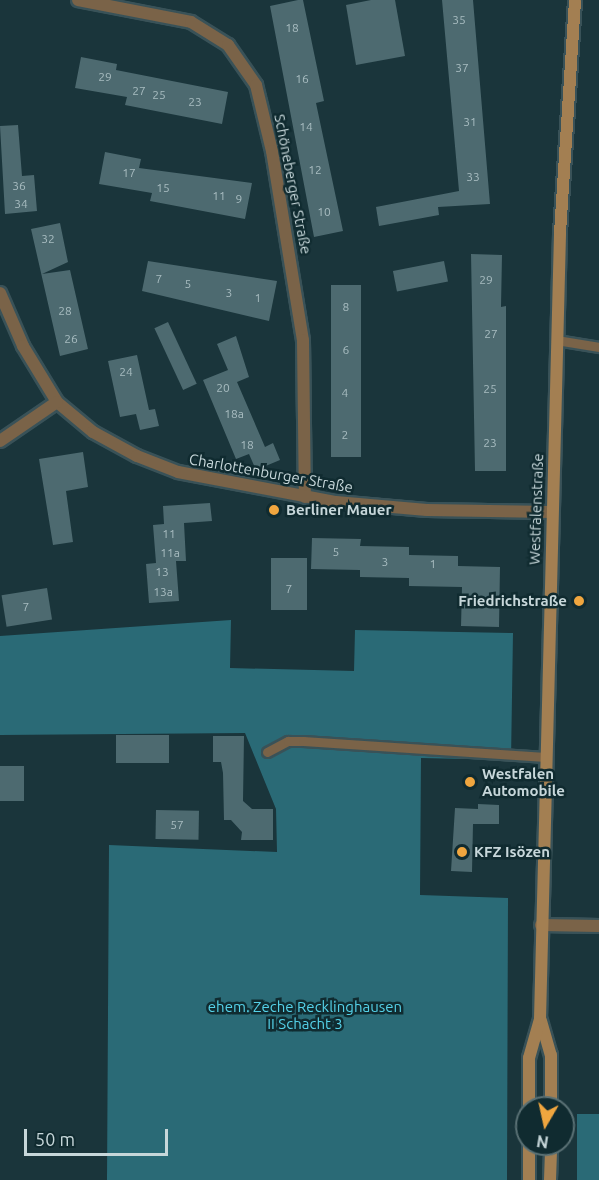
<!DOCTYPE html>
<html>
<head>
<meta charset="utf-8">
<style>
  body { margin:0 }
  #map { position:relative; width:599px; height:1180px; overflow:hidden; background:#1a353b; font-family:Ubuntu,sans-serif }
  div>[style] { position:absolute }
  .forest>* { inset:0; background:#2a6a76; transform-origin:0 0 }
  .building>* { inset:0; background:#4d6a70; transform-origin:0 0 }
  .roads { filter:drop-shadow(2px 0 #395258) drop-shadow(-2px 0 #395258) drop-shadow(0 2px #395258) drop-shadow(0 -2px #395258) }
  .lane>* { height:9px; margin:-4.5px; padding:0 4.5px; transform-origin:4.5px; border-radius:4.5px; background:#7a6348 }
  .street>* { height:12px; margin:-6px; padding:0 6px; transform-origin:6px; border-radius:6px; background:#7a6348 }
  .secondary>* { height:12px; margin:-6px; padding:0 6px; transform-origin:6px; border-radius:6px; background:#a37f52 }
  .dots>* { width:16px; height:16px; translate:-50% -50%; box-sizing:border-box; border:3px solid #102b30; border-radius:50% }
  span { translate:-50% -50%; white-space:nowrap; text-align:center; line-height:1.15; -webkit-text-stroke:5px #102b30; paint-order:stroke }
  .number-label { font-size:12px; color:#a8bcc0 }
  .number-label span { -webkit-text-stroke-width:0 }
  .street-label { font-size:15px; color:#c7d7da }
  .poi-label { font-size:15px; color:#c7d7da; font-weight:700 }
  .left { translate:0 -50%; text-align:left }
  .right { translate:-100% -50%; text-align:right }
  .park-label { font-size:15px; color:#55d2e9 }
  .north { position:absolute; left:515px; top:1096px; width:60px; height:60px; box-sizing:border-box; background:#102b30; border:2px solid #597074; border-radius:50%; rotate:189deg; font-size:16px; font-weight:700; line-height:24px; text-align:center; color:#c7d7da }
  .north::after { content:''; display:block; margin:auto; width:21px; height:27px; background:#f0a63f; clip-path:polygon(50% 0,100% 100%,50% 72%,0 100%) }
  .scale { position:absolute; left:24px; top:1129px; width:144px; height:27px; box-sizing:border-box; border:3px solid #c7d7da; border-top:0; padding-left:8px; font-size:18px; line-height:21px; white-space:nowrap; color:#c7d7da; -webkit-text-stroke:4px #102b30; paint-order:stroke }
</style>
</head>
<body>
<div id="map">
  <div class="forest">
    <i style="clip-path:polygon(231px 620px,230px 668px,354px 671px,355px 630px,513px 633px,511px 760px,421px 758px,420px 895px,508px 898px,507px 1180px,107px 1180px,109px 845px,277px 852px,276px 809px,245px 733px,0 735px,0 636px)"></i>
    <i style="left:577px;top:1114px;width:22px;height:66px"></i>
  </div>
  <div class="building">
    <i style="clip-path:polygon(298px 0,303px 0,324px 101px,316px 103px,343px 231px,314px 237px,270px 6px)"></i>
    <i style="clip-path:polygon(371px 0,395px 0,405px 56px,356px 65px,346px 5px)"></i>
    <i style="clip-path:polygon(442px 0,473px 0,490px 204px,438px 207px,439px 215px,379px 226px,376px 207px,459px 191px)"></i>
    <i style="clip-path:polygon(81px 57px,117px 64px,116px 70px,228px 92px,222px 124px,125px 105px,127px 97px,75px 88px)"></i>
    <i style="clip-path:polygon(18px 125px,22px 176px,34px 175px,37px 211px,5px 214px,0 126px)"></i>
    <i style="clip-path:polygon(105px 152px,141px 159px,139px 168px,252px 183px,245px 219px,150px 201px,152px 193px,99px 184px)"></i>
    <i style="clip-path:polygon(60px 223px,68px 262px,42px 274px,70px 270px,88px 349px,60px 356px,31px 229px)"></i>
    <i style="clip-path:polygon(471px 254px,502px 255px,501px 307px,506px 306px,506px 471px,475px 471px)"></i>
    <i style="clip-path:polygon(148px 261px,277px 281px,269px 321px,142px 291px)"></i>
    <i style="left:444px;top:261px;width:21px;height:52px;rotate:79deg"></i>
    <i style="left:331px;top:285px;width:30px;height:172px"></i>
    <i style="left:168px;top:322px;width:68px;height:15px;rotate:65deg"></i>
    <i style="clip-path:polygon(236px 336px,249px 377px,237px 382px,265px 447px,273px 443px,280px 460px,256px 470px,249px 454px,236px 459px,203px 380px,228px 370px,217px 344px)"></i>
    <i style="clip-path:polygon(137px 355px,149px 410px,155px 409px,159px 426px,140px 430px,136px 414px,120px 417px,108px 361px)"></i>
    <i style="clip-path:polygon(83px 452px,88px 487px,66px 491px,73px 542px,53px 545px,39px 459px)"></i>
    <i style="clip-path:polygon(210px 503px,212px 521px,184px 523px,186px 561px,176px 561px,179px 601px,149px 603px,146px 564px,156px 563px,153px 525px,164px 524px,163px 506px)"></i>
    <i style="clip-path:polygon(312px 538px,361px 539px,360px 546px,409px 547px,409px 555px,458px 556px,458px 566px,500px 567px,499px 627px,461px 626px,462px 587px,409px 586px,409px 578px,360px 577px,360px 570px,311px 569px)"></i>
    <i style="left:271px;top:558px;width:36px;height:52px"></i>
    <i style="left:47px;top:588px;width:32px;height:46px;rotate:81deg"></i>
    <i style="left:116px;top:735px;width:53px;height:28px"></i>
    <i style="clip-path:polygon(213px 736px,244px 736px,243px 801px,252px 809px,273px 809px,273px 840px,241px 840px,242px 832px,231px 820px,224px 820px,223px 773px,221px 762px,213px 762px)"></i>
    <i style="left:0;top:766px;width:24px;height:35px"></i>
    <i style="clip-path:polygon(478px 804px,499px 805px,499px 824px,473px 824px,472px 872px,451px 871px,455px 808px,478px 809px)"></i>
    <i style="left:156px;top:810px;width:43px;height:29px;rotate:1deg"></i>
  </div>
  <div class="roads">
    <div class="lane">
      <i style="left:556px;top:340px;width:44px;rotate:9.2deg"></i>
      <i style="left:267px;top:752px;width:24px;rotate:-28deg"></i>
      <i style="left:288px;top:741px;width:15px"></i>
      <i style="left:303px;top:741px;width:243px;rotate:3.8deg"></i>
    </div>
    <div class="street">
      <i style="left:78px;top:0;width:115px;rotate:11deg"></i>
      <i style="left:191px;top:22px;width:44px;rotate:31.9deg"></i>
      <i style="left:228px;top:45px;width:49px;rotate:55deg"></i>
      <i style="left:256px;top:85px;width:68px;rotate:76.4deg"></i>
      <i style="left:272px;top:151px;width:192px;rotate:80.7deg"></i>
      <i style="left:303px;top:340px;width:157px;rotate:89.3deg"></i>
      <i style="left:0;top:293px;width:58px;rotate:66.5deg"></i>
      <i style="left:23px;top:346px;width:66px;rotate:58.7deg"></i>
      <i style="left:57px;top:402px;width:47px;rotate:39.8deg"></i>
      <i style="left:93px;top:432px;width:50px;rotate:28.6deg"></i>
      <i style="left:137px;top:456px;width:44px;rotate:21.3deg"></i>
      <i style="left:178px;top:472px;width:161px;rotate:10.8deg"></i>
      <i style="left:336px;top:502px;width:91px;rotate:5deg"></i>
      <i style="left:427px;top:510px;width:124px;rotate:0.9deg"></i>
      <i style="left:0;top:441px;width:69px;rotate:-34.4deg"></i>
      <i style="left:541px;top:925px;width:58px;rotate:1deg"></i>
    </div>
    <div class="secondary">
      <i style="left:541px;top:1021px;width:35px;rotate:74deg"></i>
      <i style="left:551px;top:1055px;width:53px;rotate:90deg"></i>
      <i style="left:529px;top:1108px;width:50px;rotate:-90deg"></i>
      <i style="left:529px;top:1058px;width:41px;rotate:-74.2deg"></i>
      <i style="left:540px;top:1019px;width:786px;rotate:-88.54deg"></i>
      <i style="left:560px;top:233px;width:233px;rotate:-86.3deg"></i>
      <i style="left:529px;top:1180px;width:36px;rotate:-90deg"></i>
      <i style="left:550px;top:1180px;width:36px;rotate:-88deg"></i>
    </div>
  </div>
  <div class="dots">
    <i style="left:274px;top:510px;background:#f0a63f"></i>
    <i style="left:579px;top:601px;background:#f0a63f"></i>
    <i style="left:470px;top:782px;background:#f0a63f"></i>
    <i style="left:462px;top:852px;background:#f0a63f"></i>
  </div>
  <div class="number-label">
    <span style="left:459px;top:20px">35</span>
    <span style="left:292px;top:28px">18</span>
    <span style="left:462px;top:68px">37</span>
    <span style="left:105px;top:77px">29</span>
    <span style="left:302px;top:79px">16</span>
    <span style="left:139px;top:91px">27</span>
    <span style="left:159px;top:95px">25</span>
    <span style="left:195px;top:102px">23</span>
    <span style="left:470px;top:122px">31</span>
    <span style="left:306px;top:127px">14</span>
    <span style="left:315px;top:170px">12</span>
    <span style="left:129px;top:173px">17</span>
    <span style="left:473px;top:177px">33</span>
    <span style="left:19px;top:186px">36</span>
    <span style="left:163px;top:188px">15</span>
    <span style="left:219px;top:196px">11</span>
    <span style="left:239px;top:199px">9</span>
    <span style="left:21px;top:204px">34</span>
    <span style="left:324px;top:212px">10</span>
    <span style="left:48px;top:239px">32</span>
    <span style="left:159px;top:279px">7</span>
    <span style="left:486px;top:280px">29</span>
    <span style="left:188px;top:284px">5</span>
    <span style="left:229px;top:293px">3</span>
    <span style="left:258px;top:298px">1</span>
    <span style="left:346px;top:307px">8</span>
    <span style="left:65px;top:311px">28</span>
    <span style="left:491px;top:334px">27</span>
    <span style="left:71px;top:339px">26</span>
    <span style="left:346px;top:350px">6</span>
    <span style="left:126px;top:372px">24</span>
    <span style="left:223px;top:388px">20</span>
    <span style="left:490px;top:389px">25</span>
    <span style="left:345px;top:393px">4</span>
    <span style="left:234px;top:414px">18a</span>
    <span style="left:345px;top:435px">2</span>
    <span style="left:490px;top:443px">23</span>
    <span style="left:247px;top:445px">18</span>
    <span style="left:169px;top:534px">11</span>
    <span style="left:336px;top:552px">5</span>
    <span style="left:170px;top:553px">11a</span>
    <span style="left:385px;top:562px">3</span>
    <span style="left:433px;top:564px">1</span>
    <span style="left:162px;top:572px">13</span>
    <span style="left:289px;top:589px">7</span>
    <span style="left:163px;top:592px">13a</span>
    <span style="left:26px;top:607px">7</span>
    <span style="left:177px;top:825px">57</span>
  </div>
  <div class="street-label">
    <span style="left:293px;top:184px;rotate:79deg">Schöneberger Straße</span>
    <span style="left:271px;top:473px;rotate:10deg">Charlottenburger Straße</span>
    <span style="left:536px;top:509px;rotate:-88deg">Westfalenstraße</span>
  </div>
  <div class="poi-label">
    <span class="left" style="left:286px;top:510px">Berliner Mauer</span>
    <span class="right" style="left:567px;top:601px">Friedrichstraße</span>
    <span class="left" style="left:482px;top:782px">Westfalen<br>Automobile</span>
    <span class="left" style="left:474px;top:852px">KFZ Isözen</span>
  </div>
  <div class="park-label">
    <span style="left:305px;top:1015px">ehem. Zeche Recklinghausen<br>II Schacht 3</span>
  </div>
  <div class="north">N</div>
  <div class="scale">50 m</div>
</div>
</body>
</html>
